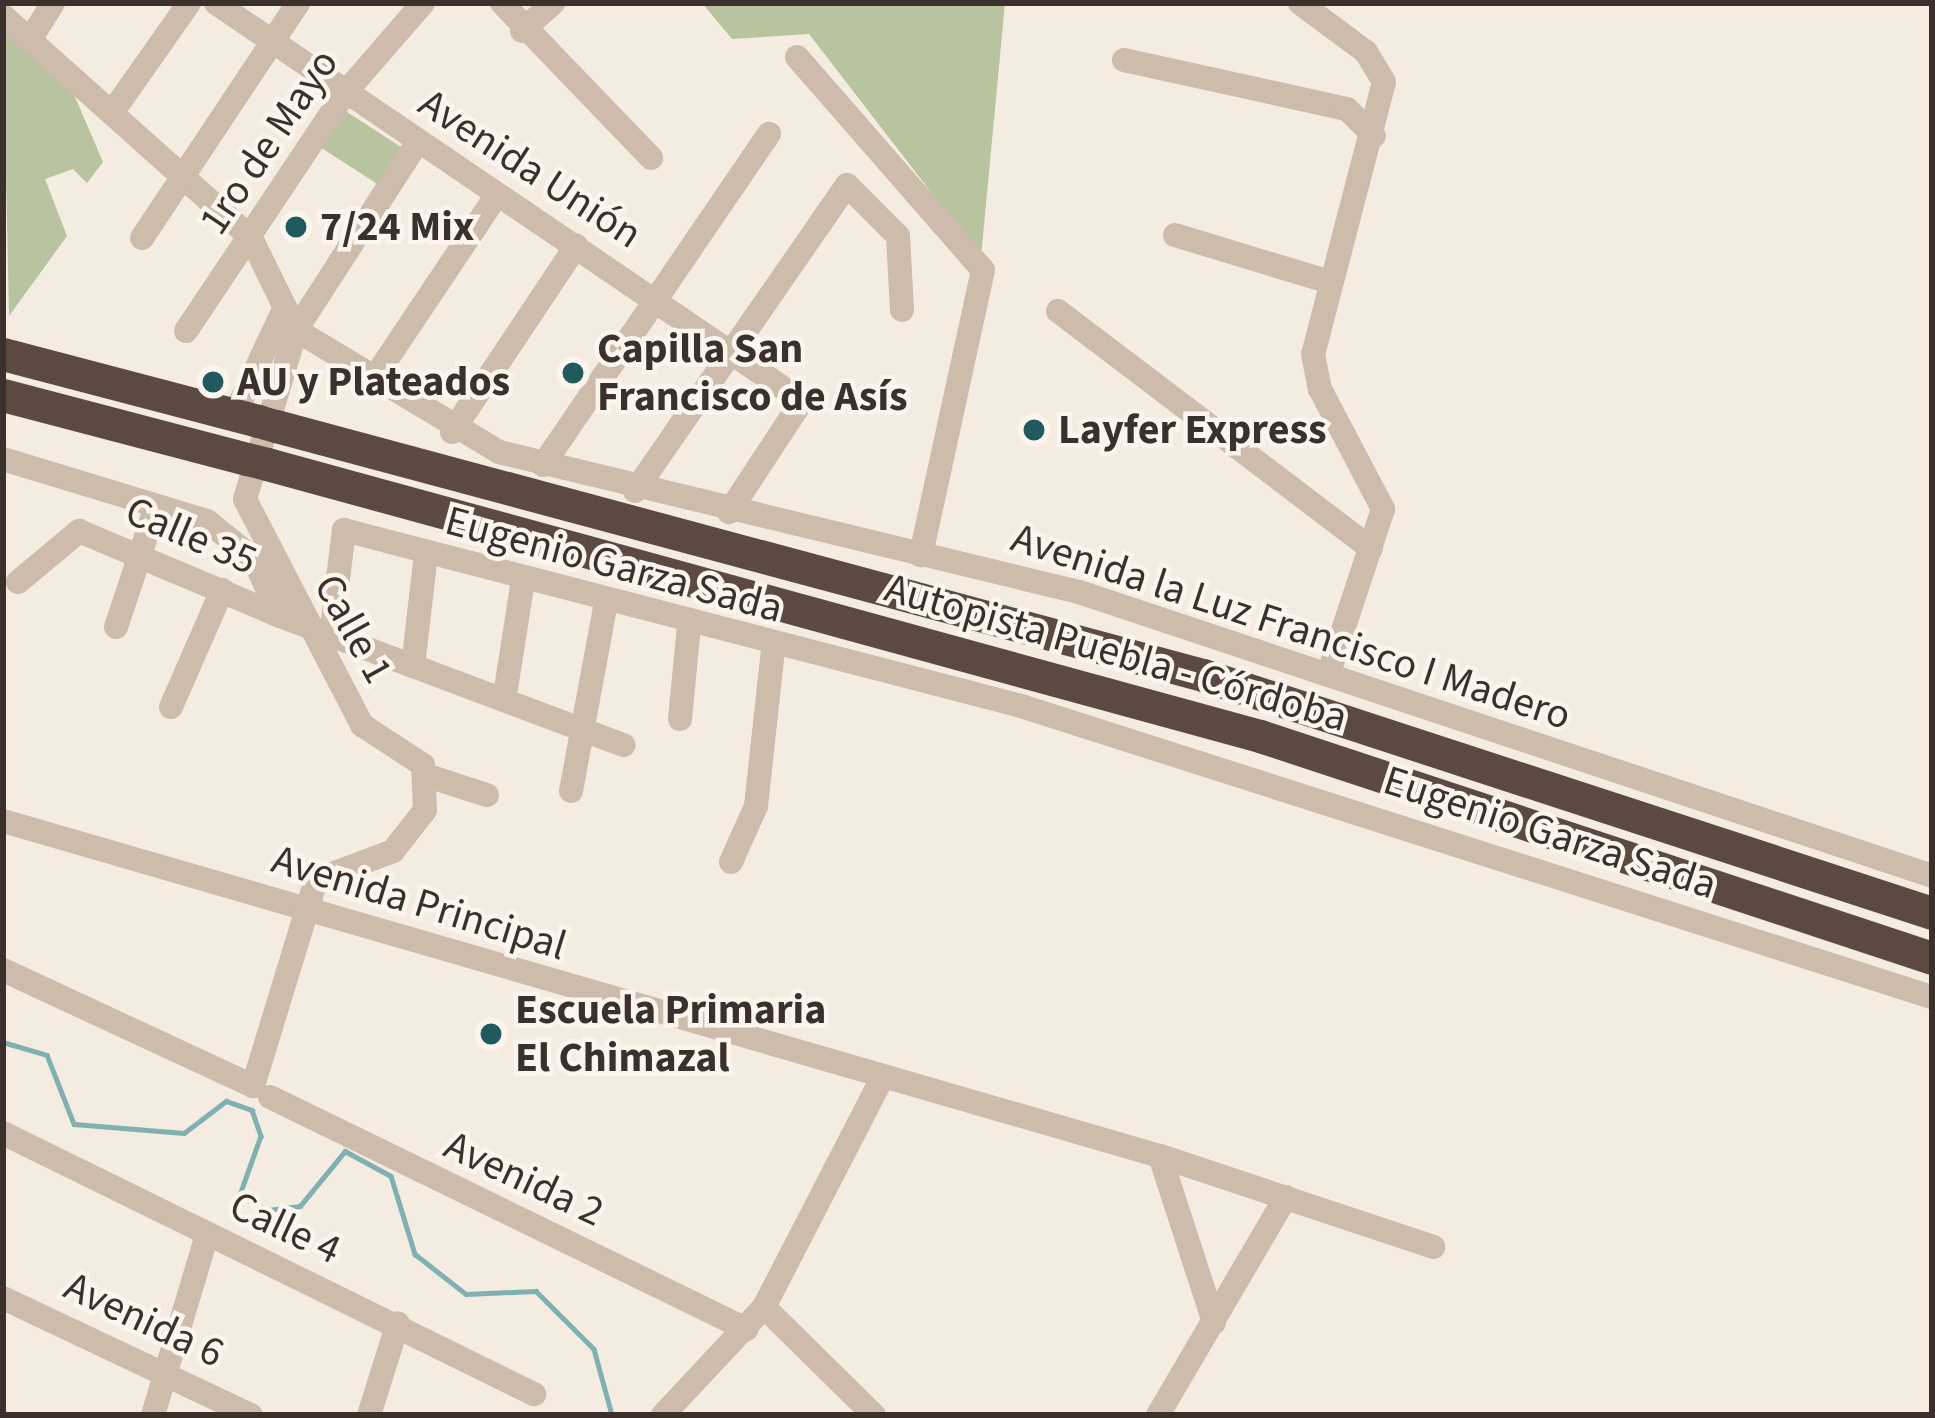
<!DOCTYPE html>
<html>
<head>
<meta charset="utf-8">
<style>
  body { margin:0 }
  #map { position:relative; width:1935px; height:1418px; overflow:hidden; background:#f4ebe1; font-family:"Source Sans 3",sans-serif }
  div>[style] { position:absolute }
  .green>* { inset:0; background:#b8c4a0; transform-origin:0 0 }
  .stream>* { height:4.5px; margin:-2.25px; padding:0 2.25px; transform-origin:2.25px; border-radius:2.25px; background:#7fb0b2 }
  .minor>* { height:24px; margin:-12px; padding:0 12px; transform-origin:12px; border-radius:12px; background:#cdbbac }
  .highway>* { height:33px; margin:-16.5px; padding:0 16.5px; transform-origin:16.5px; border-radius:16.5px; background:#5c4a42 }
  .highway-bridge>* { height:33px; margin:-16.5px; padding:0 16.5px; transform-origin:16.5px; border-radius:16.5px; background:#5c4a42 }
  .dots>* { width:33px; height:33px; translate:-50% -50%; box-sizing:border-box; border:6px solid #fbf5ee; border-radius:50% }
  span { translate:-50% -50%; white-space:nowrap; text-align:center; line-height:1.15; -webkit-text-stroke:9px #fbf5ee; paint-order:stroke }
  .street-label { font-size:42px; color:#3b302b }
  .poi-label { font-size:42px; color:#3b302b; font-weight:700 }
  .left { translate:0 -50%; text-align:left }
  .frame { position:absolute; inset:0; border:6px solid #3b302b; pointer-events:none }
</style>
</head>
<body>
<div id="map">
  <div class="green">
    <i style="clip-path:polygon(702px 3px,1005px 3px,981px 257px,809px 34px,732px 39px)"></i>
    <i style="clip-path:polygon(3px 30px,69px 83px,103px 162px,87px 183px,73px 169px,45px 179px,67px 236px,9px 316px)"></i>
    <i style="left:344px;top:110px;width:72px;height:44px;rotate:33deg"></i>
  </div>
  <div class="stream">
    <i style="left:3px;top:1042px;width:46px;rotate:16.5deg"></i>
    <i style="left:47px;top:1055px;width:74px;rotate:68.6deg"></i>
    <i style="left:74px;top:1124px;width:110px;rotate:4.7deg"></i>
    <i style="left:184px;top:1133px;width:53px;rotate:-37.3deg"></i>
    <i style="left:226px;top:1101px;width:28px;rotate:19deg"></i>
    <i style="left:252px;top:1110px;width:28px;rotate:71deg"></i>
    <i style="left:261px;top:1136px;width:63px;rotate:109.6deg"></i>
    <i style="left:240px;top:1195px;width:32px;rotate:28deg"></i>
    <i style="left:268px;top:1210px;width:32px;rotate:-7deg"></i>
    <i style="left:300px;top:1206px;width:71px;rotate:-50.7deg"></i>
    <i style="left:345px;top:1151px;width:52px;rotate:28.5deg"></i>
    <i style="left:391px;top:1176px;width:82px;rotate:72.9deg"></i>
    <i style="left:415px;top:1254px;width:65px;rotate:38.1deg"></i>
    <i style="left:466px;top:1294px;width:70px;rotate:-2.5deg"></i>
    <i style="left:536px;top:1291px;width:82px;rotate:45deg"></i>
    <i style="left:594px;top:1349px;width:68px;rotate:74.7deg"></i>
  </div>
  <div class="minor">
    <i style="left:216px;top:3px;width:708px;rotate:34.18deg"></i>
    <i style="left:802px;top:401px;width:133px;rotate:123.3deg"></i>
    <i style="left:502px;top:3px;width:215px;rotate:46.1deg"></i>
    <i style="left:1300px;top:3px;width:82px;rotate:36.6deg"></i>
    <i style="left:1366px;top:52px;width:35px;rotate:59deg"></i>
    <i style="left:1384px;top:82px;width:281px;rotate:104.6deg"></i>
    <i style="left:1313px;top:354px;width:36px;rotate:79deg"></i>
    <i style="left:1320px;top:389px;width:136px;rotate:62.3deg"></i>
    <i style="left:1383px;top:509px;width:175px;rotate:108.3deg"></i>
    <i style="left:3px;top:16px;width:333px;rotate:41.8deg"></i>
    <i style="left:251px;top:238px;width:102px;rotate:63.9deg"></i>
    <i style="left:522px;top:31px;width:42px;rotate:-42.1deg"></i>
    <i style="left:31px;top:38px;width:41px;rotate:-57.8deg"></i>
    <i style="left:797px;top:57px;width:283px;rotate:48.9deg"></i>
    <i style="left:983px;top:270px;width:292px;rotate:102.3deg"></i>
    <i style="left:1124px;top:60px;width:228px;rotate:12.4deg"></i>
    <i style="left:1347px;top:109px;width:38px;rotate:45deg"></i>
    <i style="left:116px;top:107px;width:127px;rotate:-54.9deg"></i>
    <i style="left:1175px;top:235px;width:162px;rotate:16.9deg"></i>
    <i style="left:142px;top:238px;width:282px;rotate:-56.4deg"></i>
    <i style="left:1058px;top:311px;width:393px;rotate:37.2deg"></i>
    <i style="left:296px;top:330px;width:237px;rotate:31deg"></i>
    <i style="left:499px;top:452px;width:597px;rotate:13.57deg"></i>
    <i style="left:1079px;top:592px;width:899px;rotate:18.41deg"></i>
    <i style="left:186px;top:331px;width:286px;rotate:-56.3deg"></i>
    <i style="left:345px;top:93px;width:119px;rotate:-49.1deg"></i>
    <i style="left:373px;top:380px;width:223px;rotate:-56.2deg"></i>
    <i style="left:235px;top:414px;width:118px;rotate:-65deg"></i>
    <i style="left:452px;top:432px;width:224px;rotate:-56.3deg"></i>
    <i style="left:3px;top:459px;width:213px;rotate:16.9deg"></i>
    <i style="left:207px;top:521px;width:59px;rotate:38.8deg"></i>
    <i style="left:253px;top:558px;width:64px;rotate:65deg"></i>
    <i style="left:280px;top:616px;width:367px;rotate:20.6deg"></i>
    <i style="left:543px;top:465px;width:401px;rotate:-55.7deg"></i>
    <i style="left:635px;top:491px;width:372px;rotate:-55.3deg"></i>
    <i style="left:847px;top:185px;width:72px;rotate:45deg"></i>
    <i style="left:898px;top:236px;width:74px;rotate:86.9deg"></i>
    <i style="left:18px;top:582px;width:80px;rotate:-39.9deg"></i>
    <i style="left:79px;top:531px;width:218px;rotate:22.9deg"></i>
    <i style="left:116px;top:627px;width:126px;rotate:-71.6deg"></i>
    <i style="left:331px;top:637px;width:108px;rotate:-83.1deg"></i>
    <i style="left:344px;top:530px;width:700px;rotate:14.57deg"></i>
    <i style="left:1021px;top:706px;width:956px;rotate:17.72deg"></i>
    <i style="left:413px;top:666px;width:113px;rotate:-83.4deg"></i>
    <i style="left:505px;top:695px;width:116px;rotate:-81.1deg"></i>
    <i style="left:171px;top:707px;width:128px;rotate:-66.4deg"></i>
    <i style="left:680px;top:719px;width:93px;rotate:-84.5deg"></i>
    <i style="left:428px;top:776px;width:62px;rotate:17.9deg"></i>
    <i style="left:571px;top:791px;width:191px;rotate:-79.5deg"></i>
    <i style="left:3px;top:821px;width:1205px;rotate:16.15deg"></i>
    <i style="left:1160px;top:1156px;width:288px;rotate:18.4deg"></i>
    <i style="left:731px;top:862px;width:61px;rotate:-65.9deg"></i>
    <i style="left:756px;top:806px;width:158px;rotate:-83.8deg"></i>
    <i style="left:3px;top:970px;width:276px;rotate:24.9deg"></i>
    <i style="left:253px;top:1086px;width:215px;rotate:-73deg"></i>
    <i style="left:316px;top:880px;width:82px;rotate:-20.6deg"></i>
    <i style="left:393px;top:851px;width:52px;rotate:-52deg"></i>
    <i style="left:425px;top:810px;width:45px;rotate:-92.5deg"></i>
    <i style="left:423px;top:765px;width:73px;rotate:-146.7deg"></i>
    <i style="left:362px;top:725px;width:254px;rotate:-117.4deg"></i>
    <i style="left:245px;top:499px;width:177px;rotate:-73.2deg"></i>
    <i style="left:296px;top:330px;width:223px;rotate:-57.1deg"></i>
    <i style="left:270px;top:1097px;width:530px;rotate:25.98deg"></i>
    <i style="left:3px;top:1133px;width:592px;rotate:26.18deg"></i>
    <i style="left:1160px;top:1156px;width:175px;rotate:72deg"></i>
    <i style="left:3px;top:1298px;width:274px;rotate:25.3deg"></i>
    <i style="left:764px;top:1307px;width:154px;rotate:44.5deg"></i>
    <i style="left:153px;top:1415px;width:188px;rotate:-73.3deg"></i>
    <i style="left:369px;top:1415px;width:96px;rotate:-72.5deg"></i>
    <i style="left:663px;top:1415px;width:148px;rotate:-46.9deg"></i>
    <i style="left:764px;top:1307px;width:253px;rotate:-62.7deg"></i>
    <i style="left:1158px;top:1415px;width:253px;rotate:-59.6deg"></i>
  </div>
  <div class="highway">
    <i style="left:3px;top:354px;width:264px;rotate:14.7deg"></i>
    <i style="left:3px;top:395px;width:252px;rotate:14.7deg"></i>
    <i style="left:276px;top:426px;width:960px;rotate:15.04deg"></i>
    <i style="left:1203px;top:675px;width:767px;rotate:18.08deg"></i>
    <i style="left:267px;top:464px;width:1030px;rotate:15.32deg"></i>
    <i style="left:1260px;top:736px;width:708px;rotate:18.28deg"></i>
  </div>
  <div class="highway-bridge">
    <i style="left:258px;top:421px;width:19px;rotate:16deg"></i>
    <i style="left:247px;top:459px;width:21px;rotate:14deg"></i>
  </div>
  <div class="dots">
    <i style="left:296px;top:227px;background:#1f5a5e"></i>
    <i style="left:573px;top:373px;background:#1f5a5e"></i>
    <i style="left:213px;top:382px;background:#1f5a5e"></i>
    <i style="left:1034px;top:430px;background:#1f5a5e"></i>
    <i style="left:491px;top:1034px;background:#1f5a5e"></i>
  </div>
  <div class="street-label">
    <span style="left:269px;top:142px;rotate:-56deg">1ro de Mayo</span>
    <span style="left:530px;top:169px;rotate:33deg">Avenida Unión</span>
    <span style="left:191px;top:536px;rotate:23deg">Calle 35</span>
    <span style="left:614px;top:565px;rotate:15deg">Eugenio Garza Sada</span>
    <span style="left:1291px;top:627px;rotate:18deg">Avenida la Luz Francisco I Madero</span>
    <span style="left:353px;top:629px;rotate:61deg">Calle 1</span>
    <span style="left:1116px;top:653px;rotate:16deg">Autopista Puebla - Córdoba</span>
    <span style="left:1550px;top:833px;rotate:18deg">Eugenio Garza Sada</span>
    <span style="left:419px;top:903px;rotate:17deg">Avenida Principal</span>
    <span style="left:524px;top:1179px;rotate:25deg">Avenida 2</span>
    <span style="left:285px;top:1228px;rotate:25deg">Calle 4</span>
    <span style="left:144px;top:1320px;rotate:25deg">Avenida 6</span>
  </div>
  <div class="poi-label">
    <span class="left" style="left:320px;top:227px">7/24 Mix</span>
    <span class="left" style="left:597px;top:373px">Capilla San<br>Francisco de Asís</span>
    <span class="left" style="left:237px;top:382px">AU y Plateados</span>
    <span class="left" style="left:1058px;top:430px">Layfer Express</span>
    <span class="left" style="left:515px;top:1034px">Escuela Primaria<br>El Chimazal</span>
  </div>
  <div class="frame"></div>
</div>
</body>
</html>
